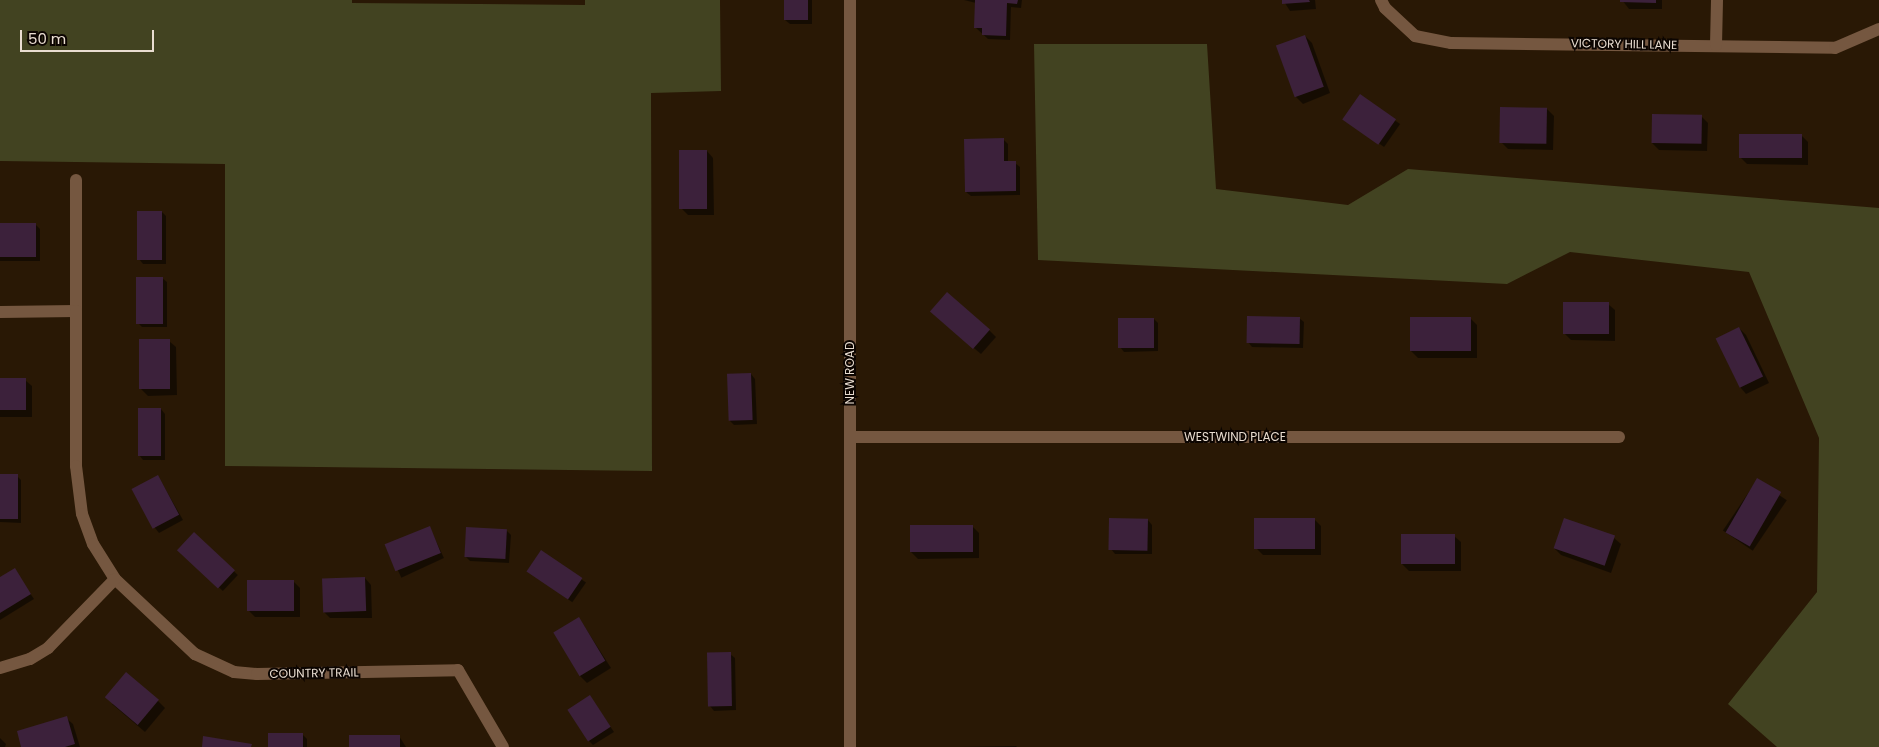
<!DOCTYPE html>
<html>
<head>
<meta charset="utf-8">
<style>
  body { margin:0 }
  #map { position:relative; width:1879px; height:747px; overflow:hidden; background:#291805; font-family:Poppins,sans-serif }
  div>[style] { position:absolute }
  .green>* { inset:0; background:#424321 }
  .shadow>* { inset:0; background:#0007; transform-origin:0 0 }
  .building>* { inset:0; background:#3c213b; transform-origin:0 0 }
  .minor>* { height:12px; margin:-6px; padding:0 6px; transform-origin:6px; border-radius:6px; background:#755740 }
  span { translate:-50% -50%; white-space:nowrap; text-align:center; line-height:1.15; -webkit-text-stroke:4px #0c0501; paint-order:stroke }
  .street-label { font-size:12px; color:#e9ddd1 }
  .scale { position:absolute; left:20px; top:30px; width:134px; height:22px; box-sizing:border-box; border:2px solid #e9ddd1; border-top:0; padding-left:6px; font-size:15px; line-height:18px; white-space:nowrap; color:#e9ddd1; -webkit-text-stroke:4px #0c0501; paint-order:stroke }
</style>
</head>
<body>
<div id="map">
  <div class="green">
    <i style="clip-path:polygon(0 0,352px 0,352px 3px,585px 5px,585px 0,720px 0,721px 91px,651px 93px,652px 471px,225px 466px,225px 164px,0 161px)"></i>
    <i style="clip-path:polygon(1034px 44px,1207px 44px,1216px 189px,1348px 205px,1408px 169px,1879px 208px,1879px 747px,1777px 747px,1728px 704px,1817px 592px,1819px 438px,1749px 272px,1570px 252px,1507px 284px,1038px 260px)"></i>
  </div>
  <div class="shadow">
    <i style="clip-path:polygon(785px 0,812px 0,812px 24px,790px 24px,785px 20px)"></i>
    <i style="clip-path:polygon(964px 0,1022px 0,1021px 8px,1011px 7px,1010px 40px,988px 39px,976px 28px,976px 3px)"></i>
    <i style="clip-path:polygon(1283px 0,1315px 0,1316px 9px,1290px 11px)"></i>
    <i style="clip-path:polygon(1622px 0,1662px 0,1662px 9px,1629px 9px)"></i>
    <i style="clip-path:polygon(1305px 36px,1312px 43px,1330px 93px,1303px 104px,1296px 97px)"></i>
    <i style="left:1360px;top:96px;width:49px;height:28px;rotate:35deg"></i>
    <i style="clip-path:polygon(1547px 109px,1554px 116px,1553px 150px,1508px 149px,1501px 142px)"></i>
    <i style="clip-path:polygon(1701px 116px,1708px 123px,1707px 151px,1659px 150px,1652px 143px)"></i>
    <i style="clip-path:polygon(1801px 135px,1808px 142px,1808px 165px,1747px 164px,1740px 157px)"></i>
    <i style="clip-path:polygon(1003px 139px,1008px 144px,1008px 163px,1015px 163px,1020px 167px,1020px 195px,971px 196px,966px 192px)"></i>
    <i style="clip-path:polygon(707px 151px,713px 158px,714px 215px,688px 215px,681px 208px)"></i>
    <i style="clip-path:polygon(162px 212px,166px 216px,166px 264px,143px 264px,139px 259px)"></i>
    <i style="clip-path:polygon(0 224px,35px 224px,40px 229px,40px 261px,0 261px)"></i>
    <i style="clip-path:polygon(162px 278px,167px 282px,167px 327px,142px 327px,138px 323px)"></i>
    <i style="clip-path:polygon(1608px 304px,1615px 310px,1615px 341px,1571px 340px,1564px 333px)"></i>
    <i style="clip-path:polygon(1299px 318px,1304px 322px,1303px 348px,1252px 347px,1248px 342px)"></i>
    <i style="clip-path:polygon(1470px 318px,1477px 325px,1477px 358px,1418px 358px,1411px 351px)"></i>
    <i style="clip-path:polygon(939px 319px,989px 330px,996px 337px,981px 354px)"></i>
    <i style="clip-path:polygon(1154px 319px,1158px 323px,1158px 351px,1124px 352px,1120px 347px)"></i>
    <i style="clip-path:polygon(1739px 328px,1746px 335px,1769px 383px,1746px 394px,1740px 387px,1717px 339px)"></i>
    <i style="clip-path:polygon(169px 341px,176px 347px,177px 395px,148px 396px,141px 389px)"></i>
    <i style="clip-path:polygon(751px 374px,755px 379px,757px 424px,734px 425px,730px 421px)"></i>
    <i style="clip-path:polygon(0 380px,25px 380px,32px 386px,32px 417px,0 417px)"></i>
    <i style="clip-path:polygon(161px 409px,165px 414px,165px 460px,143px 460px,139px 455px)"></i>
    <i style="clip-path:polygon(0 476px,17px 476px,21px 480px,21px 523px,0 522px)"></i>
    <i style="clip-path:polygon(158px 476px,183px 520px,159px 533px,155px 528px)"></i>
    <i style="left:1757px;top:480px;width:36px;height:61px;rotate:34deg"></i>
    <i style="clip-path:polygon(1314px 519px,1321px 526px,1321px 555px,1263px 555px,1256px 548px)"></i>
    <i style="clip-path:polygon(1148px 520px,1152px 525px,1152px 554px,1115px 554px,1111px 549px)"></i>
    <i style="clip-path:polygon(972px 526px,979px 533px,979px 558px,918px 559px,911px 552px)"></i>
    <i style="left:430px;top:528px;width:33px;height:47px;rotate:65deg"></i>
    <i style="clip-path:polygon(506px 530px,511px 535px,509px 563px,470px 561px,465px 556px)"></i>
    <i style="left:194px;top:534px;width:60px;height:22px;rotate:43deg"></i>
    <i style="clip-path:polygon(1454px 536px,1461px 542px,1461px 571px,1409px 571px,1402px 564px)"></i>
    <i style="clip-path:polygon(1614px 538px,1621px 544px,1611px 573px,1561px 555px,1554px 548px)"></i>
    <i style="left:541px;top:551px;width:55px;height:24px;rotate:35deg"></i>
    <i style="clip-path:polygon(14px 570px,34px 599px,0 620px,0 579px)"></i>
    <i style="clip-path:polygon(365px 578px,371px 585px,372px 618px,330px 618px,323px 611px)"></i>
    <i style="clip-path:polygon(293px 581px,300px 588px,300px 617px,255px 617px,248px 610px)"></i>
    <i style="clip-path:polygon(579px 618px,611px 668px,587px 683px,580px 676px)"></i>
    <i style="clip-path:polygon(730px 654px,735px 658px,736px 710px,714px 711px,710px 706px)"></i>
    <i style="clip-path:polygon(590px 697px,614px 732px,593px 745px,589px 741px)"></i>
    <i style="clip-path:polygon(158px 701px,165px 708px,145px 732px,112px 704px)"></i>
    <i style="clip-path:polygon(66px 718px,73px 724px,80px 747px,23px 747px)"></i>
    <i style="clip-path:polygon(303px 735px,307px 739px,307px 747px,269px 747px)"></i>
    <i style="clip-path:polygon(399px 736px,406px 747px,350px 747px)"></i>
    <i style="clip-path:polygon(0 738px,6px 744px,5px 747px,0 747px)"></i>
    <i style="clip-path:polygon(1016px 746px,1017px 747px,959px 747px)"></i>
  </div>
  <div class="building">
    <i style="left:784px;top:0;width:24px;height:20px"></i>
    <i style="clip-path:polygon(975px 0,1018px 0,1017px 4px,1007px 3px,1006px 36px,982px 35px,982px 28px,974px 28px)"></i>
    <i style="clip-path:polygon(1282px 0,1309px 0,1310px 2px,1282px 4px)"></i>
    <i style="clip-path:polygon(1620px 0,1656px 0,1656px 3px,1620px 2px)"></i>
    <i style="left:1305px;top:35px;width:55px;height:31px;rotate:70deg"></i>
    <i style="left:1360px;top:94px;width:44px;height:31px;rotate:35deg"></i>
    <i style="left:1500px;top:107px;width:47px;height:36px;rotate:1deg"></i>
    <i style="left:1652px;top:114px;width:50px;height:29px;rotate:1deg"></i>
    <i style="left:1739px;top:134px;width:63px;height:24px"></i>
    <i style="clip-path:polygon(1004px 138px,1004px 161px,1016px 161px,1016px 191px,965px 192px,964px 139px)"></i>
    <i style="left:679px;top:150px;width:28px;height:59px"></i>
    <i style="left:137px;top:211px;width:25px;height:49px"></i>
    <i style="left:0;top:223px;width:36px;height:34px"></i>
    <i style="left:136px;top:277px;width:27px;height:47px"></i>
    <i style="left:947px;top:292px;width:57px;height:26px;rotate:41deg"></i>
    <i style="left:1563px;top:302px;width:46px;height:32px"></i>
    <i style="left:1247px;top:316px;width:53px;height:27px;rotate:1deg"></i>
    <i style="left:1410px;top:317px;width:61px;height:34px"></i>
    <i style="left:1118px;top:318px;width:36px;height:30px"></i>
    <i style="left:1739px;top:327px;width:55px;height:26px;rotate:64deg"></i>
    <i style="left:170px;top:339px;width:50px;height:31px;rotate:90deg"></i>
    <i style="left:751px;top:373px;width:47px;height:24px;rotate:88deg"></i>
    <i style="left:26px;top:378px;width:32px;height:26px;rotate:90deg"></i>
    <i style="left:138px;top:408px;width:23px;height:48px"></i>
    <i style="left:0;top:474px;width:18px;height:45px"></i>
    <i style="left:158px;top:475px;width:45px;height:30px;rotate:62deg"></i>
    <i style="left:1757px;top:478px;width:28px;height:63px;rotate:30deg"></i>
    <i style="left:1109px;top:518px;width:39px;height:32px;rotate:1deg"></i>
    <i style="left:1254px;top:518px;width:61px;height:31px"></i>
    <i style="left:1564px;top:518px;width:54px;height:32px;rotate:19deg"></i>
    <i style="left:910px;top:525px;width:63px;height:27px"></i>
    <i style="left:430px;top:526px;width:29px;height:49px;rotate:68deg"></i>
    <i style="left:466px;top:527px;width:41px;height:30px;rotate:3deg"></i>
    <i style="left:194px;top:532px;width:56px;height:25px;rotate:43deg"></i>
    <i style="left:1401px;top:534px;width:54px;height:30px"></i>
    <i style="left:541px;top:550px;width:50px;height:26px;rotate:34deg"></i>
    <i style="clip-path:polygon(15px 568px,31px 594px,0 613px,0 577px)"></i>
    <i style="left:365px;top:577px;width:34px;height:43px;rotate:88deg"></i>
    <i style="left:247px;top:580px;width:47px;height:31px"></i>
    <i style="left:579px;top:617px;width:51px;height:30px;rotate:59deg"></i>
    <i style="left:731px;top:652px;width:54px;height:24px;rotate:89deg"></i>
    <i style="left:126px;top:672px;width:43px;height:33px;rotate:40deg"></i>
    <i style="left:590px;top:695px;width:38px;height:27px;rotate:57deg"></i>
    <i style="clip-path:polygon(67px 716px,75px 744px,65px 747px,21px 747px,17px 731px)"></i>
    <i style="left:268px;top:733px;width:35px;height:14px"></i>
    <i style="left:349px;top:735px;width:51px;height:12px"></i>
    <i style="clip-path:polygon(203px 736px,252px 744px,251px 747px,202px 747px)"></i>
  </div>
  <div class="minor">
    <i style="left:1381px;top:0;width:9px;rotate:63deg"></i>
    <i style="left:1385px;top:8px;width:41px;rotate:43deg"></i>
    <i style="left:1415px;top:36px;width:37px;rotate:11deg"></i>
    <i style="left:1451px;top:43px;width:384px;rotate:0.7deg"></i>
    <i style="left:1835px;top:48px;width:48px;rotate:-23.4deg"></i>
    <i style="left:1716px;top:45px;width:45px;rotate:-88.7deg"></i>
    <i style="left:76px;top:311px;width:131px;rotate:-90deg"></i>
    <i style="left:0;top:312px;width:76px;rotate:-0.8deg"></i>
    <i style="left:76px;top:311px;width:155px;rotate:90deg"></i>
    <i style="left:76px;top:466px;width:48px;rotate:82.9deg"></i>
    <i style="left:82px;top:514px;width:32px;rotate:70deg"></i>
    <i style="left:93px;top:544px;width:41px;rotate:57.8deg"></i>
    <i style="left:115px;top:579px;width:110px;rotate:43.2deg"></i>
    <i style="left:195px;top:654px;width:43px;rotate:24.8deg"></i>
    <i style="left:234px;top:672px;width:23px;rotate:5deg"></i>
    <i style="left:257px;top:674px;width:201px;rotate:-1.1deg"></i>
    <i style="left:458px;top:670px;width:89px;rotate:59.7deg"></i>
    <i style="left:850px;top:437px;width:769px"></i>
    <i style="left:0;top:668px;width:31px;rotate:-17deg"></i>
    <i style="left:30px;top:659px;width:21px;rotate:-31deg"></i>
    <i style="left:48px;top:648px;width:96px;rotate:-45.8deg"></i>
    <i style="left:850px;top:747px;width:747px;rotate:-90deg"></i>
  </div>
  <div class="street-label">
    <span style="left:1624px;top:44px;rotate:1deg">VICTORY HILL LANE</span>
    <span style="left:850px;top:373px;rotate:-90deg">NEW ROAD</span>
    <span style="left:1235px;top:437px">WESTWIND PLACE</span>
    <span style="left:314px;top:673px;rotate:-1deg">COUNTRY TRAIL</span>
  </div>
  <div class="scale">50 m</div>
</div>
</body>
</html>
